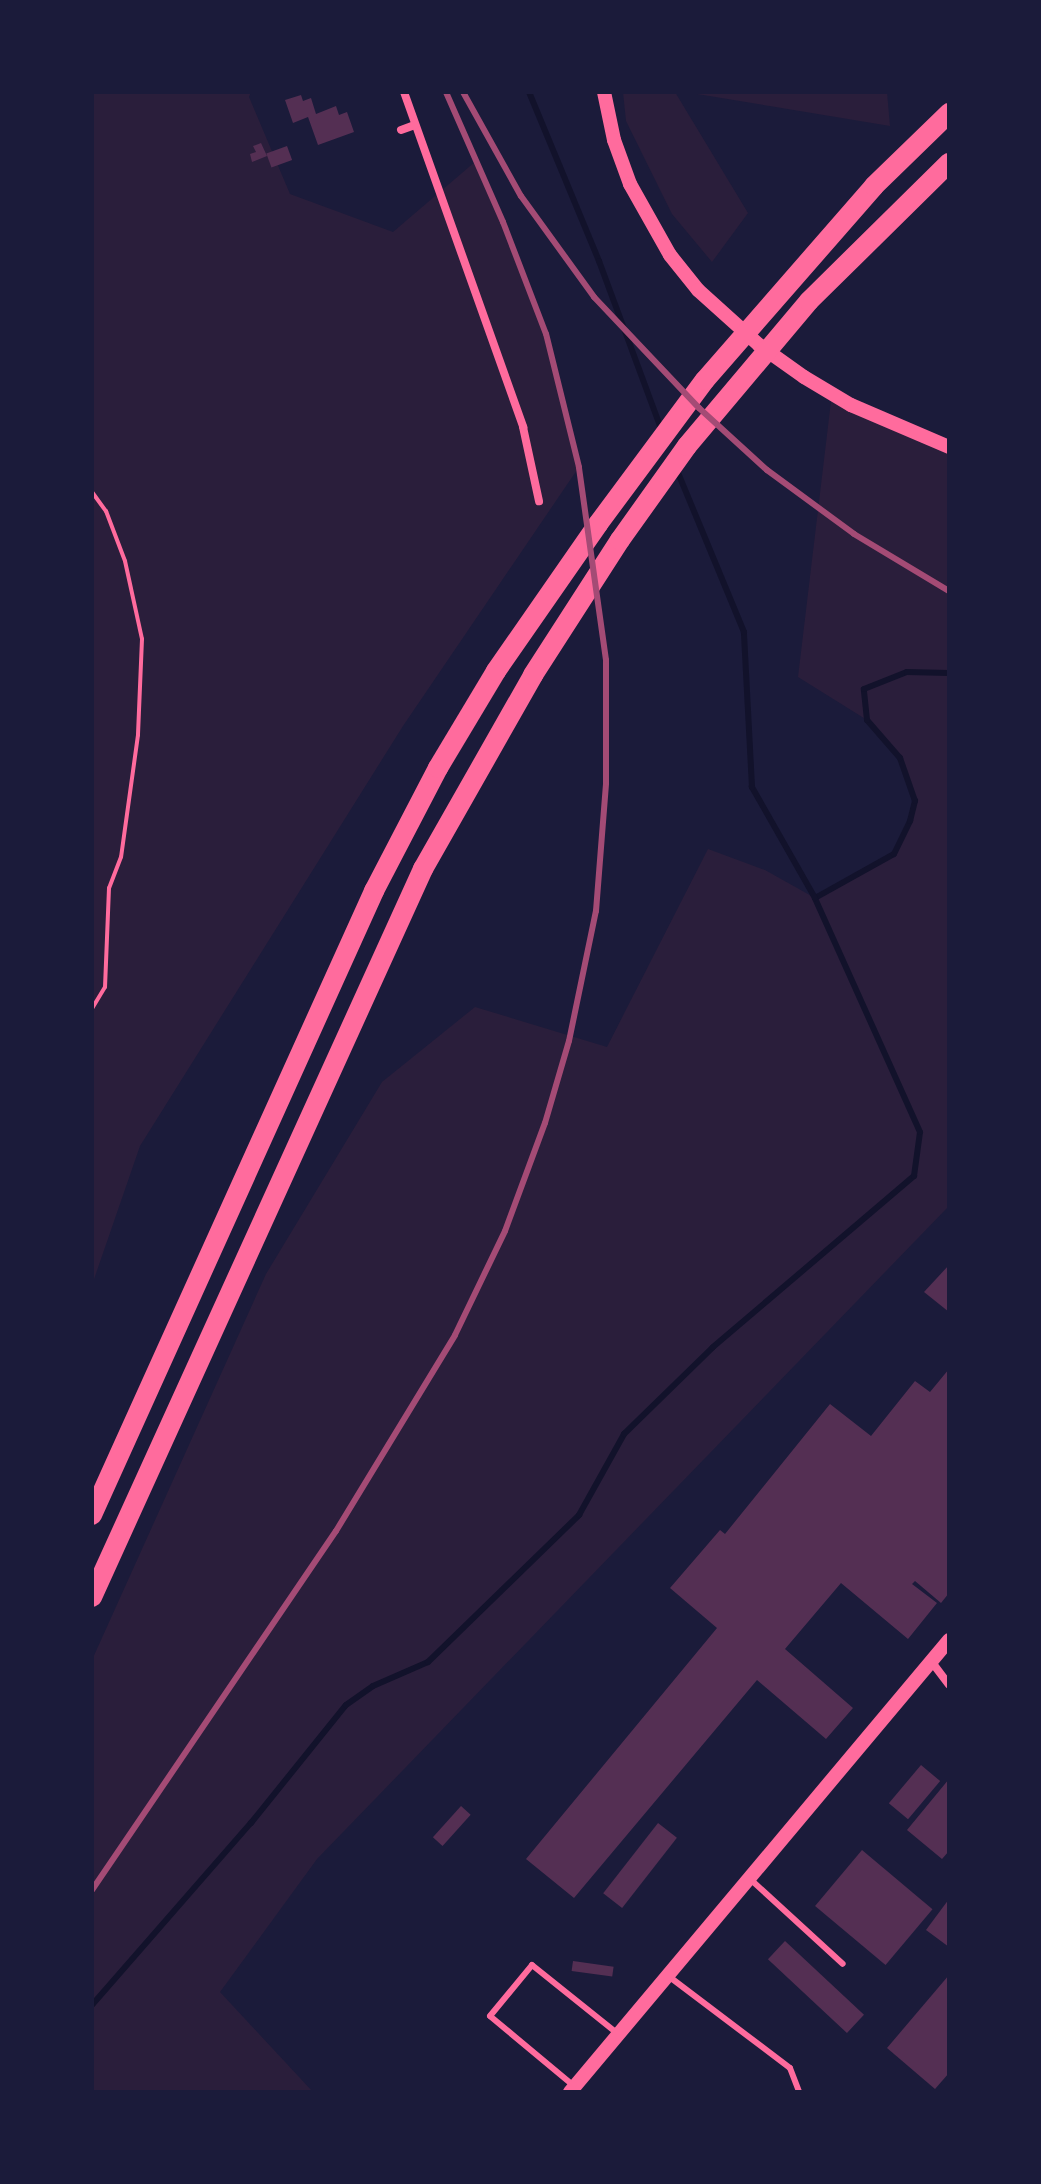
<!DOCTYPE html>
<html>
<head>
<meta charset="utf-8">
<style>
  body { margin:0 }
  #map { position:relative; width:1041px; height:2184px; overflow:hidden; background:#1b1b3a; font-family:"DejaVu Sans",sans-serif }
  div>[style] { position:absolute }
  .green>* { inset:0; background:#2a1e3b }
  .stream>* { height:6px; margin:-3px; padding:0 3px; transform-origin:3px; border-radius:3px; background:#12122b }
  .building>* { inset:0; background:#542f53; transform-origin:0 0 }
  .path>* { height:4px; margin:-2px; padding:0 2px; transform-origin:2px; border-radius:2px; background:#ff6b9d }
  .service>* { height:6px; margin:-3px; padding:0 3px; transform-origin:3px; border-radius:3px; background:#ff6b9d }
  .minor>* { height:8px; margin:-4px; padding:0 4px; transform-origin:4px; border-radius:4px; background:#ff6b9d }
  .tertiary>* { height:14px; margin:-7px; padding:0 7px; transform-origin:7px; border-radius:7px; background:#ff6b9d }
  .motorway>* { height:20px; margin:-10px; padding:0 10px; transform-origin:10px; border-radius:10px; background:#ff6b9d }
  .rail>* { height:6px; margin:-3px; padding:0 3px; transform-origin:3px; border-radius:3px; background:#a44b75 }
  span { translate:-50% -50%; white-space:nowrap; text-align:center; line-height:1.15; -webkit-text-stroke:6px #1b1b3a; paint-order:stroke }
  .frame { position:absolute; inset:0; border:94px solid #1b1b3a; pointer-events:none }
</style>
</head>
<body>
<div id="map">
  <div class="green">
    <i style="clip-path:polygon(92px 92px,251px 92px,249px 97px,290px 194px,393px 232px,476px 161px,546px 334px,579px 467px,403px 726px,140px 1146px,92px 1285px)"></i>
    <i style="clip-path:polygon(623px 92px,675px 92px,748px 213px,712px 262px,672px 214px,626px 121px)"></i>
    <i style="clip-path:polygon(685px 92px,887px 92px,890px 126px)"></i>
    <i style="clip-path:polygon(832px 393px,949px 447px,949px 1206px,317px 1859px,220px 1992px,313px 2092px,92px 2092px,92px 1660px,266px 1274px,382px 1082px,475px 1007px,607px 1047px,708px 849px,765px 870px,815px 898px,894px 854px,910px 821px,915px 801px,900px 758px,867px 720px,798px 677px)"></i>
  </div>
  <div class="stream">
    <i style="left:529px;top:92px;width:183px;rotate:67.5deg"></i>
    <i style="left:599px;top:261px;width:181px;rotate:69.7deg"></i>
    <i style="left:815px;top:898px;width:90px;rotate:-29.1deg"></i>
    <i style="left:894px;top:854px;width:37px;rotate:-64deg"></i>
    <i style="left:910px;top:821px;width:21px;rotate:-76deg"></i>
    <i style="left:915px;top:801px;width:46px;rotate:-109.2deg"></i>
    <i style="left:900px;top:758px;width:50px;rotate:-131deg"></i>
    <i style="left:867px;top:720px;width:31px;rotate:-96deg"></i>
    <i style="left:864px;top:689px;width:46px;rotate:-21.6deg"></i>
    <i style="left:907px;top:672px;width:42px;rotate:1.4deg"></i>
    <i style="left:92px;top:2005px;width:242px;rotate:-48.9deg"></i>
    <i style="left:251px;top:1823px;width:151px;rotate:-51.2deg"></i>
    <i style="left:346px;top:1705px;width:33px;rotate:-35deg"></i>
    <i style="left:373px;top:1686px;width:60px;rotate:-23.6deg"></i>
    <i style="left:428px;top:1662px;width:211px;rotate:-44.2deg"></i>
    <i style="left:579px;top:1515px;width:93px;rotate:-60.9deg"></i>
    <i style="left:624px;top:1434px;width:124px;rotate:-44.3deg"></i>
    <i style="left:713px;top:1347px;width:264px;rotate:-40.4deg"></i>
    <i style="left:914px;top:1176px;width:44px;rotate:-82.2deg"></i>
    <i style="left:920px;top:1132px;width:256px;rotate:-114.2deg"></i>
    <i style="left:815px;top:898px;width:128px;rotate:-119.6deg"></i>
    <i style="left:752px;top:787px;width:155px;rotate:-93deg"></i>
    <i style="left:744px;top:632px;width:178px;rotate:-112.5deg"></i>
  </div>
  <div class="building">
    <i style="clip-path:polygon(301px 95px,303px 101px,311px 98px,316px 114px,336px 106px,339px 115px,347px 112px,354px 132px,318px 145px,308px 117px,293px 123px,285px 100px)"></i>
    <i style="clip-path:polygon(261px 143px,267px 156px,252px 162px,250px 154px,256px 152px,253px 146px)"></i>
    <i style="left:287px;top:146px;width:15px;height:22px;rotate:70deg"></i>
    <i style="clip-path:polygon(949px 1265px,949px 1312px,924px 1292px)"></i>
    <i style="clip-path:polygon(949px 1369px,949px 1593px,941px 1603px,915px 1581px,912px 1584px,937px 1603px,908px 1639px,841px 1583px,785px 1649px,853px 1708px,826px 1739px,757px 1680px,574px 1898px,526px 1859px,717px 1628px,670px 1588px,720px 1530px,725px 1534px,830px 1404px,871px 1436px,915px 1381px,930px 1392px)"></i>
    <i style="left:921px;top:1765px;width:25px;height:50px;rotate:40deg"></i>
    <i style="clip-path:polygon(949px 1779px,949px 1851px,942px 1859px,907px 1830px)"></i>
    <i style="left:461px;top:1806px;width:13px;height:42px;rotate:42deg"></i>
    <i style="left:658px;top:1823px;width:24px;height:89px;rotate:38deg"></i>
    <i style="left:862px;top:1850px;width:92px;height:73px;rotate:40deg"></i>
    <i style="clip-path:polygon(949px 1899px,949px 1947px,926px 1930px)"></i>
    <i style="left:785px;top:1941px;width:108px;height:25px;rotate:43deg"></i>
    <i style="left:573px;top:1961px;width:41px;height:10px;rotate:8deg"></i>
    <i style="clip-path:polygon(949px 1975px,949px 2073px,935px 2089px,887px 2048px)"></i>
  </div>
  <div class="path">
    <i style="left:92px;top:492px;width:24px;rotate:54deg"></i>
    <i style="left:106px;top:511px;width:53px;rotate:69.2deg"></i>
    <i style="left:125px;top:561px;width:80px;rotate:77.7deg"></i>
    <i style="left:142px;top:639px;width:96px;rotate:92.4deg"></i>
    <i style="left:138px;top:735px;width:123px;rotate:97.9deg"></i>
    <i style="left:121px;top:857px;width:33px;rotate:111deg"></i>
    <i style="left:109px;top:888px;width:99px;rotate:92.3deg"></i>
    <i style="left:105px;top:987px;width:26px;rotate:121deg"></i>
  </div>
  <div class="service">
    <i style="left:749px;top:1878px;width:127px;rotate:42.5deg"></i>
    <i style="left:667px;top:1975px;width:154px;rotate:37.1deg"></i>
    <i style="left:790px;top:2068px;width:26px;rotate:69deg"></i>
    <i style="left:574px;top:2086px;width:109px;rotate:-140.2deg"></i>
    <i style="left:490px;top:2016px;width:66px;rotate:-50.5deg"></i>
    <i style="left:532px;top:1965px;width:110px;rotate:38.7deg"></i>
  </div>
  <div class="minor">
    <i style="left:404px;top:92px;width:356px;rotate:70.4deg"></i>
    <i style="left:523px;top:427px;width:76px;rotate:77.8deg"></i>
    <i style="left:401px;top:130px;width:15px;rotate:-20deg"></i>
    <i style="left:931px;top:1661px;width:30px;rotate:53deg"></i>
  </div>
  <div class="tertiary">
    <i style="left:604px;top:92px;width:49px;rotate:78.2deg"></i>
    <i style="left:614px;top:140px;width:47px;rotate:70deg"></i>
    <i style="left:630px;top:184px;width:81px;rotate:60.6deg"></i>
    <i style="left:670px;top:255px;width:45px;rotate:51.3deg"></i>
    <i style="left:698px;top:290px;width:82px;rotate:42deg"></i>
    <i style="left:759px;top:345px;width:55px;rotate:35.4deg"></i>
    <i style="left:804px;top:377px;width:55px;rotate:30.8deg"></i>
    <i style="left:851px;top:405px;width:107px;rotate:23.2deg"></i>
    <i style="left:570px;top:2092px;width:590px;rotate:-50.02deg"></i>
  </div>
  <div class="motorway">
    <i style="left:92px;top:1515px;width:685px;rotate:-65.68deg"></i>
    <i style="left:374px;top:891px;width:139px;rotate:-62.5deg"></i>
    <i style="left:438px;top:768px;width:113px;rotate:-59.1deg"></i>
    <i style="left:496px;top:671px;width:179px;rotate:-55.2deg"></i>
    <i style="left:598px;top:524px;width:179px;rotate:-53.4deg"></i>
    <i style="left:705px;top:380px;width:257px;rotate:-48.9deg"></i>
    <i style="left:874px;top:186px;width:105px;rotate:-44.2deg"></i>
    <i style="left:92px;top:1597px;width:800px;rotate:-65.55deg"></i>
    <i style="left:423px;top:869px;width:223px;rotate:-60.4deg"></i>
    <i style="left:533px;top:675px;width:161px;rotate:-57.2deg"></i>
    <i style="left:620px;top:540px;width:115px;rotate:-54.5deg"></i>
    <i style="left:687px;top:446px;width:189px;rotate:-49.9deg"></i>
    <i style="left:809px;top:301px;width:197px;rotate:-44.6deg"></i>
  </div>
  <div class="rail">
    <i style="left:463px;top:92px;width:119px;rotate:60.9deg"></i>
    <i style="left:521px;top:196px;width:125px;rotate:54.1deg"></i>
    <i style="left:594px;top:297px;width:153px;rotate:46.6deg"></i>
    <i style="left:699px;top:408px;width:92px;rotate:42.4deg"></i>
    <i style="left:767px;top:470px;width:108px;rotate:36.3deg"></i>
    <i style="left:854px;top:534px;width:111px;rotate:31deg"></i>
    <i style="left:92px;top:1890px;width:434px;rotate:-55.8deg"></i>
    <i style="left:336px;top:1531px;width:229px;rotate:-58.7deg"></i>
    <i style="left:455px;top:1335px;width:115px;rotate:-64.3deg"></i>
    <i style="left:505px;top:1231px;width:115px;rotate:-69.7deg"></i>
    <i style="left:545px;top:1123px;width:85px;rotate:-73.7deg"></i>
    <i style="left:569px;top:1041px;width:133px;rotate:-78.3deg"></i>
    <i style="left:596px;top:911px;width:128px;rotate:-85.5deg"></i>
    <i style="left:606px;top:783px;width:123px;rotate:-90deg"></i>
    <i style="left:606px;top:660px;width:195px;rotate:-98deg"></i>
    <i style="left:579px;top:467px;width:137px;rotate:-103.9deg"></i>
    <i style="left:546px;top:334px;width:120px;rotate:-111deg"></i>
    <i style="left:503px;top:222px;width:142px;rotate:-113.7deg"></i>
  </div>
  <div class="frame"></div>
</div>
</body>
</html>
